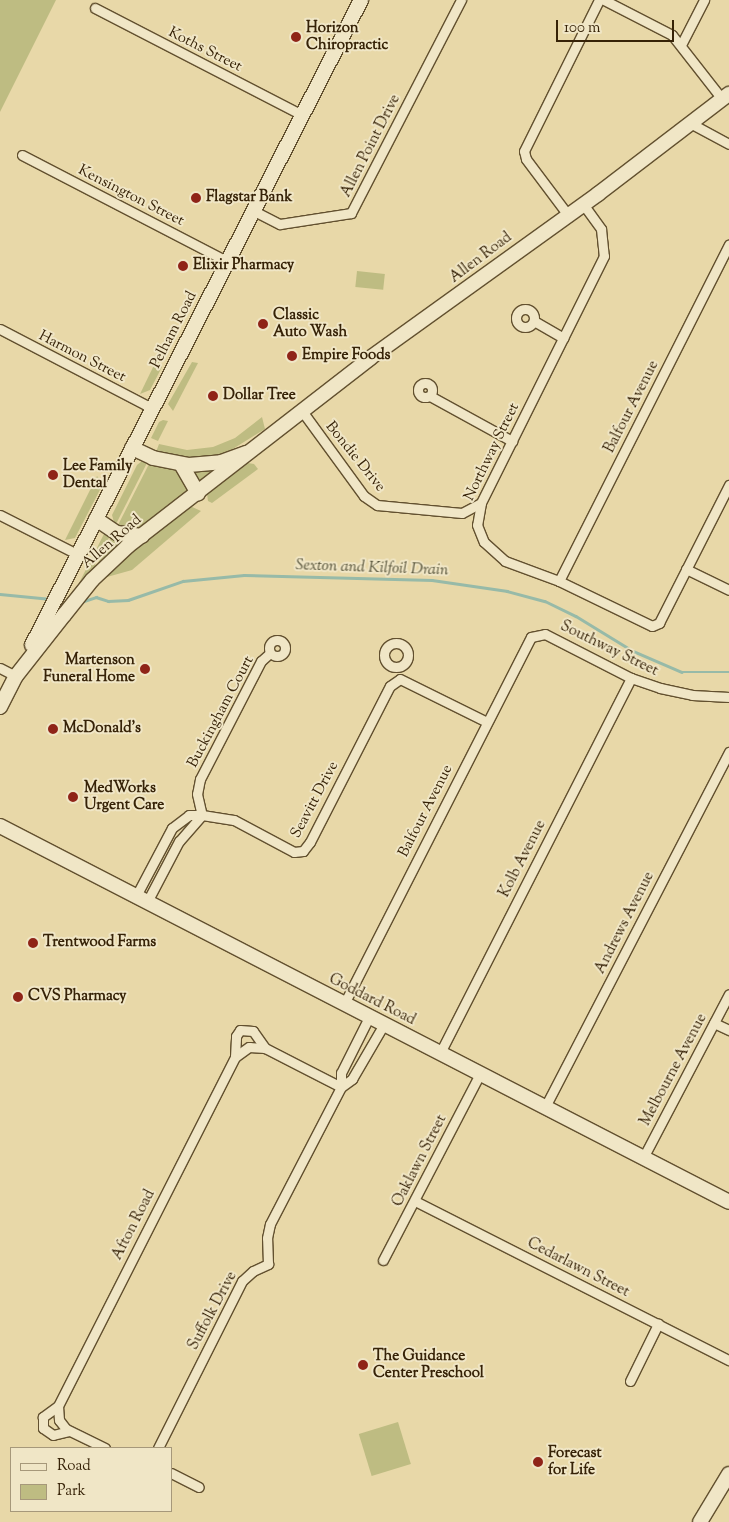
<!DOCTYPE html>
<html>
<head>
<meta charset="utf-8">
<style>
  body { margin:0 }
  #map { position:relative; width:729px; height:1522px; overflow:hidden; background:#e8d8a8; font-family:"Sorts Mill Goudy",serif }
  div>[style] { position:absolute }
  .green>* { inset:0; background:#bebc82; transform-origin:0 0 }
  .stream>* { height:2.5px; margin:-1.25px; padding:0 1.25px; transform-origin:1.25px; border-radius:1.25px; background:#97baa8 }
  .roads { filter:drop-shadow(1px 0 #62502f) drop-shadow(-1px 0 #62502f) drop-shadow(0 1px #62502f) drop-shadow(0 -1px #62502f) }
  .street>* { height:9px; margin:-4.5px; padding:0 4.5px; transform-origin:4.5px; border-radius:4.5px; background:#f0e6c6 }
  .street>.ring { margin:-4.5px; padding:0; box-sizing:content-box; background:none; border:9px solid #f0e6c6; border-radius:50% }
  .secondary>* { height:14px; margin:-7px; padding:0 7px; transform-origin:7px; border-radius:7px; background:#f0e6c6 }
  .dots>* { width:14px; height:14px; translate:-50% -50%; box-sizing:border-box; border:2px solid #f0e6c6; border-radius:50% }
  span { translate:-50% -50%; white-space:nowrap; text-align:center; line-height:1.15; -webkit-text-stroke:4px #f0e6c6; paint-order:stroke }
  .poi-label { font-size:15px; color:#362207; font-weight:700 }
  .left { translate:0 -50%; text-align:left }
  .right { translate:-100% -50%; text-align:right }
  .street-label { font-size:15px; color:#362207 }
  .water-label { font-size:16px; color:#535037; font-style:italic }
  .legend { position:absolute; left:10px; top:1447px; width:162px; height:65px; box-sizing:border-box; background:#f0e6c6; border:1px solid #a6987a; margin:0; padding:6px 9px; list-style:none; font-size:15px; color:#362207 }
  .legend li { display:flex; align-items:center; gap:10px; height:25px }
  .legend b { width:25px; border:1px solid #a6987a }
  .scale { position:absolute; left:556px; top:20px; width:118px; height:22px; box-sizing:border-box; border:2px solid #362207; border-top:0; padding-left:6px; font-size:15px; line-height:18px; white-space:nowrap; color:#362207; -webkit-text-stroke:4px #f0e6c6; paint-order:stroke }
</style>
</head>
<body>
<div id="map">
  <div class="green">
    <i style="clip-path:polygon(0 0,56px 0,0 112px)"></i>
    <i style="left:357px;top:271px;width:28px;height:16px;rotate:6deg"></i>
    <i style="clip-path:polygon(157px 359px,162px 367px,150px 390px,140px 394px)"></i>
    <i style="clip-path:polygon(192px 362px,198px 363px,173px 411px,168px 404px)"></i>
    <i style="clip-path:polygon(262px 417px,265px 429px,223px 455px,196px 460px,156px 452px,159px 444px,187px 450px,213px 447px,235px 438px)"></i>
    <i style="clip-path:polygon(163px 420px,168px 421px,158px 441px,151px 438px,159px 422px)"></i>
    <i style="clip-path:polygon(142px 461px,148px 461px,115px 526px,112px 515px,137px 465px)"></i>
    <i style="clip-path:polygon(150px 462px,176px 471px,191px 489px,142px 529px,117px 527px)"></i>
    <i style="clip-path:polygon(248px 463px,254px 464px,258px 469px,212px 503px,208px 501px,207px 494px)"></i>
    <i style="clip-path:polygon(224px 467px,201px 486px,193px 471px,202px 471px)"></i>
    <i style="clip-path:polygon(97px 476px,103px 484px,75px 538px,65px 540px)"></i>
    <i style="clip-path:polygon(190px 506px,201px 511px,132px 570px,107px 577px,105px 573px,125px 555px)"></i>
    <i style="clip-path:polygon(105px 532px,110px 536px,95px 564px,97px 568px,77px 587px)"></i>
    <i style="clip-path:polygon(111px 537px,127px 540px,99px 566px,97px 565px)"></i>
    <i style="left:398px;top:1422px;width:44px;height:41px;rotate:73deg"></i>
  </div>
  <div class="stream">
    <i style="left:0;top:594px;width:51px;rotate:5.6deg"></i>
    <i style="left:81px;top:602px;width:16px;rotate:-18deg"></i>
    <i style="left:96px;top:597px;width:13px;rotate:18deg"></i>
    <i style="left:108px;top:601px;width:20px;rotate:-3deg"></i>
    <i style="left:128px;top:600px;width:58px;rotate:-19.1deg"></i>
    <i style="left:183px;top:581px;width:61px;rotate:-5.6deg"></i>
    <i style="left:244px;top:575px;width:188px;rotate:1.5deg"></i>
    <i style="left:432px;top:580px;width:76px;rotate:8.3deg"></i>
    <i style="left:507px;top:591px;width:39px;rotate:15deg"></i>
    <i style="left:545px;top:601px;width:34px;rotate:26deg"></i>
    <i style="left:576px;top:616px;width:67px;rotate:31.6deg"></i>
    <i style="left:633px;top:651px;width:53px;rotate:23.2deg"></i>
    <i style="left:682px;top:672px;width:47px"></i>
  </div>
  <div class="roads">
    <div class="street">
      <i style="left:604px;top:0;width:76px;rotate:27.2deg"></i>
      <i style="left:672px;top:35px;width:81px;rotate:52deg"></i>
      <i style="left:95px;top:8px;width:233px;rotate:27.3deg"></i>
      <i style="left:681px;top:45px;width:51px;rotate:-62.9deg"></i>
      <i style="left:690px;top:123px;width:44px;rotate:28.3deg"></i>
      <i style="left:22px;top:155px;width:232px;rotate:27.4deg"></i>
      <i style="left:583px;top:204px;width:31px;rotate:54deg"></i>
      <i style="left:601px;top:229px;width:27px;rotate:84deg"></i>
      <i style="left:604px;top:256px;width:276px;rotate:116.5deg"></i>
      <i style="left:481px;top:503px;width:22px;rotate:100deg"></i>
      <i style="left:477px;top:525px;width:18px;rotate:68deg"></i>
      <i style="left:484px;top:542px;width:28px;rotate:42deg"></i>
      <i style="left:505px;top:561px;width:58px;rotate:20.3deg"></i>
      <i style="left:559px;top:581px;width:103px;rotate:25.8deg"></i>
      <i style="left:652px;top:626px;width:8px;rotate:-23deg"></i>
      <i style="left:659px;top:623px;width:155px;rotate:-63.1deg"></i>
      <i style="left:254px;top:211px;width:29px;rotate:27deg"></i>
      <i style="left:280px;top:224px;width:72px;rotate:-8.8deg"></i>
      <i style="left:351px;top:213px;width:240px;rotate:-62.7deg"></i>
      <i style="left:568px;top:215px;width:70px;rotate:-126.9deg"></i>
      <i style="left:526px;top:159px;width:8px;rotate:-104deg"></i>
      <i style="left:524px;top:151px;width:169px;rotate:-63.6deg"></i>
      <i class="ring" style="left:516px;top:309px;width:9px;height:9px"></i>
      <i style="left:534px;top:321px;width:34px;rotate:30deg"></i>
      <i style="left:0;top:329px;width:171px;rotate:27.5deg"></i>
      <i class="ring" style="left:418px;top:383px;width:5px;height:5px"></i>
      <i style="left:430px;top:396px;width:94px;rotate:28.8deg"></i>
      <i style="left:302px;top:411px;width:105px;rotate:53.9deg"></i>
      <i style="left:364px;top:496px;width:16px;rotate:35deg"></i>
      <i style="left:377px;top:505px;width:85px;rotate:5.4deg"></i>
      <i style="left:462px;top:513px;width:21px;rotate:-28deg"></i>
      <i style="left:0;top:515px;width:89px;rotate:26.9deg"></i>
      <i style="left:686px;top:569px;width:48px;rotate:26deg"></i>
      <i style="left:559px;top:581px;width:377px;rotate:-63.2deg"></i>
      <i class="ring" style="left:269px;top:640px;width:7px;height:7px"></i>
      <i class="ring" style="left:384px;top:643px;width:15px;height:15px"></i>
      <i style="left:270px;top:653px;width:12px;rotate:138deg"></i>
      <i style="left:261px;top:661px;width:133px;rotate:117.3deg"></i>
      <i style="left:200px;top:779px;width:15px;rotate:101deg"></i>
      <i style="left:197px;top:794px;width:22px;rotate:77deg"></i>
      <i style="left:202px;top:815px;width:32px;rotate:9deg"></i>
      <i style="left:234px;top:820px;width:68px;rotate:28.1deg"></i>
      <i style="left:294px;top:852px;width:9px;rotate:-6deg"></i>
      <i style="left:303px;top:851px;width:11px;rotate:-52deg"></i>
      <i style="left:310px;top:842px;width:175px;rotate:-62.9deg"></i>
      <i style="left:390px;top:686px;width:12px;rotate:-35deg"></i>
      <i style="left:0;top:668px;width:18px;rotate:27deg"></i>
      <i style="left:400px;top:679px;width:97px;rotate:26.3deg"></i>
      <i style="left:136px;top:896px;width:77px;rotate:-62.1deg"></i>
      <i style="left:172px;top:828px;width:21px;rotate:-37deg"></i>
      <i style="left:189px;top:815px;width:13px"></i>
      <i style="left:202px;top:815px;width:35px;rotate:131deg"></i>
      <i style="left:179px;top:841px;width:69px;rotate:117.7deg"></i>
      <i style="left:344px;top:1004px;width:412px;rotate:-63deg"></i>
      <i style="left:531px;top:637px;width:14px;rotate:-12deg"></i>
      <i style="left:545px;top:634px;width:97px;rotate:27.1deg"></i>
      <i style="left:631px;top:678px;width:31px;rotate:19deg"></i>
      <i style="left:660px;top:688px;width:33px;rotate:12deg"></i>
      <i style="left:692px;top:695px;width:37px;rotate:3deg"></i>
      <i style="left:714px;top:1023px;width:17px;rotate:25deg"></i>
      <i style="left:440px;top:1053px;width:421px;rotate:-63deg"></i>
      <i style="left:235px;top:1057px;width:21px;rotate:-87deg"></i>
      <i style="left:236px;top:1036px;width:7px;rotate:-56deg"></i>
      <i style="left:240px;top:1030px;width:13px;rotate:4deg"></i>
      <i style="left:253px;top:1031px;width:21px;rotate:55deg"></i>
      <i style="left:341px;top:1087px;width:14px;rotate:-90deg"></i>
      <i style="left:341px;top:1073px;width:63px;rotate:-63.4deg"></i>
      <i style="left:545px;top:1107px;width:400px;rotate:-62.6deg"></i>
      <i style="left:643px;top:1158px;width:185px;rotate:-62.3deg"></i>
      <i style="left:415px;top:1201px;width:352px;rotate:26.9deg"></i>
      <i style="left:383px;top:1260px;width:210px;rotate:-62.5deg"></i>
      <i style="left:630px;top:1381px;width:64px;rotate:-63.8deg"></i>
      <i style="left:58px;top:1406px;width:19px;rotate:144deg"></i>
      <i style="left:43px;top:1417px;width:11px;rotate:90deg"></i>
      <i style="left:43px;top:1428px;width:12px;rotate:35deg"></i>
      <i style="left:53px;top:1435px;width:16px;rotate:-14deg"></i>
      <i style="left:105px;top:1448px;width:43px;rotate:-154deg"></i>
      <i style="left:66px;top:1429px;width:11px;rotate:-128deg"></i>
      <i style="left:59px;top:1420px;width:14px;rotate:-94deg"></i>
      <i style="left:58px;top:1406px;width:391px;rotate:-63.1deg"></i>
      <i style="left:235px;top:1057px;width:17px;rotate:-36deg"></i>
      <i style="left:249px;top:1047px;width:16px;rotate:4deg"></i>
      <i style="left:265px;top:1048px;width:85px;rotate:27.2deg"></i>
      <i style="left:158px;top:1448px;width:187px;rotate:-63.3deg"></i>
      <i style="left:242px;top:1281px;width:15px;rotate:-42deg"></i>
      <i style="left:253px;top:1271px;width:17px;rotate:-25deg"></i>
      <i style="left:268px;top:1264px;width:26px;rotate:-92deg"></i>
      <i style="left:267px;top:1238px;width:14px;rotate:-78deg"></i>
      <i style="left:270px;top:1224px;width:154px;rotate:-62.6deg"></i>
      <i style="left:341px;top:1087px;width:14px;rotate:-36deg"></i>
      <i style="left:352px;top:1079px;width:64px;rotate:-59.8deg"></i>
      <i style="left:171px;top:1473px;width:31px;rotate:27deg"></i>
    </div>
    <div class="secondary">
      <i style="left:132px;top:448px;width:23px;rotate:25deg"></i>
      <i style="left:153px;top:458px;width:37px;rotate:11deg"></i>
      <i style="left:189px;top:465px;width:32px;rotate:-5deg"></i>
      <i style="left:221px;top:462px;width:27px;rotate:-20deg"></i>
      <i style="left:181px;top:464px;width:34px;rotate:60deg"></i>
      <i style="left:96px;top:519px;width:25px;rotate:34deg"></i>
      <i style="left:117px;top:533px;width:25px;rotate:7deg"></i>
      <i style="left:32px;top:645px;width:724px;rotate:-62.97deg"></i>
      <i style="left:0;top:707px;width:35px;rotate:-63deg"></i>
      <i style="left:16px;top:676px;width:78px;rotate:-51.8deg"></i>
      <i style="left:64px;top:615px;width:45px;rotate:-51.3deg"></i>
      <i style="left:92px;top:580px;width:50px;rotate:-43.4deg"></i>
      <i style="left:128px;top:546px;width:306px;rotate:-37.8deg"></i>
      <i style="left:370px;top:358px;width:281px;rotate:-35.7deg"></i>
      <i style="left:598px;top:194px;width:165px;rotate:-37.4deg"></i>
      <i style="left:0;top:826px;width:820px;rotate:27.28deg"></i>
      <i style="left:700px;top:1522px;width:56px;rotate:-58.9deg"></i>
    </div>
  </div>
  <div class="dots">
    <i style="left:296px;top:37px;background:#8f2418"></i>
    <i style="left:196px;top:198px;background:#8f2418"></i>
    <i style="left:183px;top:266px;background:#8f2418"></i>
    <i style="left:263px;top:324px;background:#8f2418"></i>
    <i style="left:292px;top:356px;background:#8f2418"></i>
    <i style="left:213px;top:396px;background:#8f2418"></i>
    <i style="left:53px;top:475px;background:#8f2418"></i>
    <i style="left:145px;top:669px;background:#8f2418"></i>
    <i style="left:53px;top:729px;background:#8f2418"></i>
    <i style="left:73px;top:797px;background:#8f2418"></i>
    <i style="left:33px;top:943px;background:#8f2418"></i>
    <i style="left:18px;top:997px;background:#8f2418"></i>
    <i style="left:363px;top:1365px;background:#8f2418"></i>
    <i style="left:538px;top:1462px;background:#8f2418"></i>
  </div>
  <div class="poi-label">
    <span class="left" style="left:306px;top:37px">Horizon<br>Chiropractic</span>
    <span class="left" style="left:206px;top:198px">Flagstar Bank</span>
    <span class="left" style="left:193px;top:266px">Elixir Pharmacy</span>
    <span class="left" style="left:273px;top:324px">Classic<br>Auto Wash</span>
    <span class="left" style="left:302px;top:356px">Empire Foods</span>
    <span class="left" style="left:223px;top:396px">Dollar Tree</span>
    <span class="left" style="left:63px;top:475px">Lee Family<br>Dental</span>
    <span class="right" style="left:135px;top:669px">Martenson<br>Funeral Home</span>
    <span class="left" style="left:63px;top:729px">McDonald's</span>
    <span class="left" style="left:84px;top:797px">MedWorks<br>Urgent Care</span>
    <span class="left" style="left:43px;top:943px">Trentwood Farms</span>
    <span class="left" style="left:28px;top:997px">CVS Pharmacy</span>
    <span class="left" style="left:373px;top:1365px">The Guidance<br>Center Preschool</span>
    <span class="left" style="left:548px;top:1462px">Forecast<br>for Life</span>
  </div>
  <div class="street-label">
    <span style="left:205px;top:50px;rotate:27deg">Koths Street</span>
    <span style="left:371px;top:146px;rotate:-63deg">Allen Point Drive</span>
    <span style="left:131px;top:196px;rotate:27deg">Kensington Street</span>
    <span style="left:481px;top:258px;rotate:-37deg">Allen Road</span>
    <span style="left:174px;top:330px;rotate:-63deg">Pelham Road</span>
    <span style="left:82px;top:357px;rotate:27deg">Harmon Street</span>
    <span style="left:632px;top:407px;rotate:-63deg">Balfour Avenue</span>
    <span style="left:492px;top:452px;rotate:-64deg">Northway Street</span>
    <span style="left:355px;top:457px;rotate:51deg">Bondie Drive</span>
    <span style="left:112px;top:542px;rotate:-41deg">Allen Road</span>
    <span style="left:609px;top:649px;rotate:26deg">Southway Street</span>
    <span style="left:221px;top:712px;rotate:-62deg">Buckingham Court</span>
    <span style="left:315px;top:800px;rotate:-62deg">Seavitt Drive</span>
    <span style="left:426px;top:811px;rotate:-63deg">Balfour Avenue</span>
    <span style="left:523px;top:859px;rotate:-63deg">Kolb Avenue</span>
    <span style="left:625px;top:923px;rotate:-63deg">Andrews Avenue</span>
    <span style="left:372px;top:1000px;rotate:27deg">Goddard Road</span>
    <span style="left:674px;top:1070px;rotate:-62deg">Melbourne Avenue</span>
    <span style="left:420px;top:1161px;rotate:-63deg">Oaklawn Street</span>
    <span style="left:134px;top:1225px;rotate:-63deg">Afton Road</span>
    <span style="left:578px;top:1268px;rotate:27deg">Cedarlawn Street</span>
    <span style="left:213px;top:1311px;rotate:-62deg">Suffolk Drive</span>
  </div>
  <div class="water-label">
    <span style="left:372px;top:569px;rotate:2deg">Sexton and Kilfoil Drain</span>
  </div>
  <ul class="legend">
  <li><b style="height:6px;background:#f0e6c6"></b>Road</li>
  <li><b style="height:14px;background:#bebc82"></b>Park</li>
  </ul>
  <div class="scale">100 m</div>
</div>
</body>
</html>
